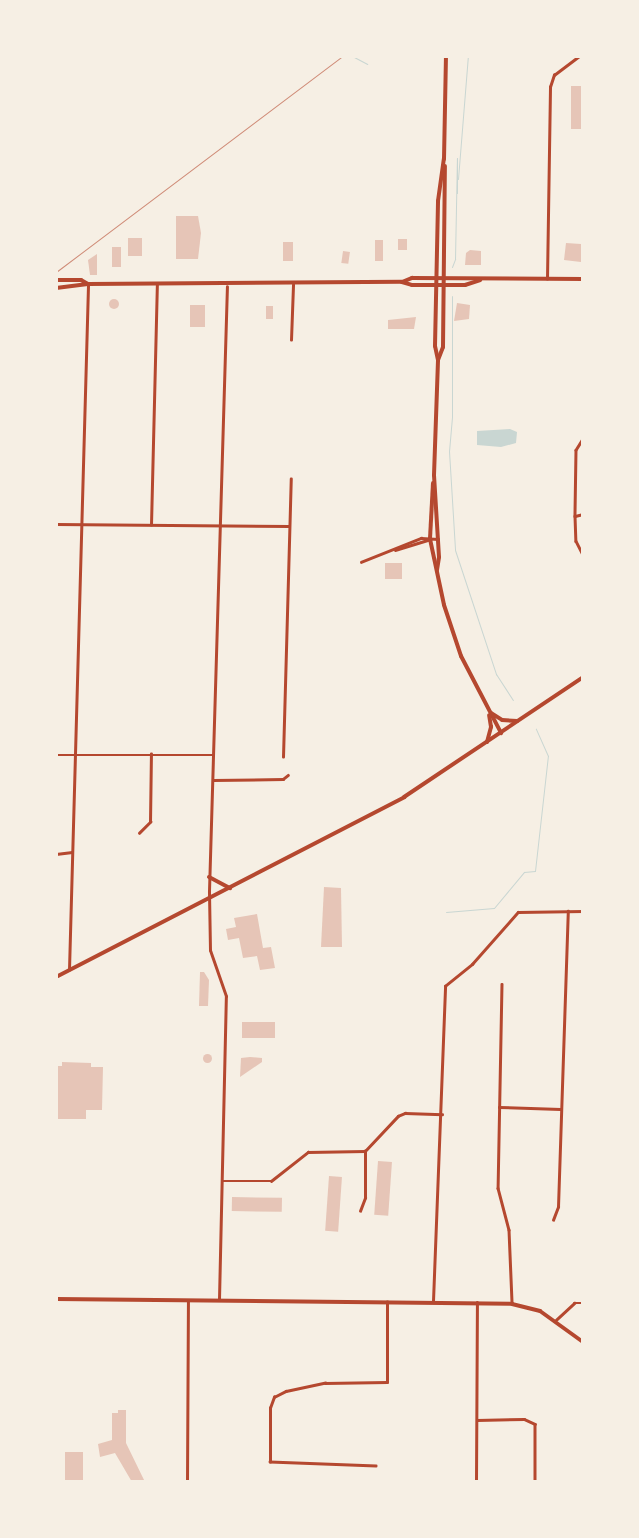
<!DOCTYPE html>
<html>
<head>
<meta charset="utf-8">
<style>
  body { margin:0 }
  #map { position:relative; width:639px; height:1538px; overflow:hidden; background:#f6efe4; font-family:"Titillium Web",sans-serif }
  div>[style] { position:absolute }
  .water>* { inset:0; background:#c9d6d2 }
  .stream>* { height:1px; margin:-0.5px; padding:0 0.5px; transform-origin:0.5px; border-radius:0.5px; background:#c9d6d2 }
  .building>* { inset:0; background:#e6c5b7; transform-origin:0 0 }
  .round { border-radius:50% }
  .minor>* { height:2.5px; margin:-1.25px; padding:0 1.25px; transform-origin:1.25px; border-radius:1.25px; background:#b5482f }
  .tertiary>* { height:3px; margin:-1.5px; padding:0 1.5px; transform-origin:1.5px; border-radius:1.5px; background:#b5482f }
  .secondary>* { height:4px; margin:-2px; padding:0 2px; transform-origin:2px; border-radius:2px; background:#b5482f }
  .rail>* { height:1px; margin:-0.5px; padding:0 0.5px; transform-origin:0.5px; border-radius:0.5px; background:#cf8b77 }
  span { translate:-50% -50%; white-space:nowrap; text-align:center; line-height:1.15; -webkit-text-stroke:4px #f6efe4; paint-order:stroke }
  .frame { position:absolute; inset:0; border:58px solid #f6efe4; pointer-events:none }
</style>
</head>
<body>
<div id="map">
  <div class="water">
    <i style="clip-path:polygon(510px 429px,517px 432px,516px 443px,501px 447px,477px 445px,477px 431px)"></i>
  </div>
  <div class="stream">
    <i style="left:354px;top:57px;width:15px;rotate:28deg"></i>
    <i style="left:458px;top:179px;width:123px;rotate:-85.4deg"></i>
    <i style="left:452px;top:267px;width:9px;rotate:-69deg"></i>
    <i style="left:455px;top:259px;width:101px;rotate:-88.9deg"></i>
    <i style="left:457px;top:158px;width:35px;rotate:90deg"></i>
    <i style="left:452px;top:296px;width:121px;rotate:90deg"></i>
    <i style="left:452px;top:417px;width:34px;rotate:95deg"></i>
    <i style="left:449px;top:451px;width:99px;rotate:86.5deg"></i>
    <i style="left:455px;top:550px;width:131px;rotate:71.7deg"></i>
    <i style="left:496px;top:674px;width:31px;rotate:57deg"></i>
    <i style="left:446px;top:912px;width:48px;rotate:-4.8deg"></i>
    <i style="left:494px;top:908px;width:47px;rotate:-50.2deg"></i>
    <i style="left:524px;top:872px;width:11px;rotate:-5deg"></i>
    <i style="left:535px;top:871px;width:116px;rotate:-83.6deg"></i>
    <i style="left:548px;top:756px;width:30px;rotate:-114deg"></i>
  </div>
  <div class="building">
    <i style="left:571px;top:86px;width:12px;height:43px"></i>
    <i style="clip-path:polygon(176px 216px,198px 216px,201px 233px,198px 259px,176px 259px)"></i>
    <i style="left:128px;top:238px;width:14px;height:18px"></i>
    <i style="left:398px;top:239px;width:9px;height:11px"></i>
    <i style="left:375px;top:240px;width:8px;height:21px"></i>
    <i style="left:283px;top:242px;width:10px;height:19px"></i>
    <i style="clip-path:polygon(566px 243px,581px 244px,581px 262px,564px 260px)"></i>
    <i style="left:112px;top:247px;width:9px;height:20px"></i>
    <i style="clip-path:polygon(470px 250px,481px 251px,481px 265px,465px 265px,466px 253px)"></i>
    <i style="left:343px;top:251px;width:7px;height:12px;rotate:8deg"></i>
    <i style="clip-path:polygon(97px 254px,97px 275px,90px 275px,88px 260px)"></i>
    <i class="round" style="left:109px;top:299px;width:10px;height:10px"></i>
    <i style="clip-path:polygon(457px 303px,470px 305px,469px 319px,454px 321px)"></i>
    <i style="left:190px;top:305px;width:15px;height:22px"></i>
    <i style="left:266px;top:306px;width:7px;height:13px"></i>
    <i style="clip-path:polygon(416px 317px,414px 329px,388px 329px,388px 320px)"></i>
    <i style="left:385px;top:563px;width:17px;height:16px"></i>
    <i style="clip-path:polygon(324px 887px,341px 888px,342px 947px,321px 947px)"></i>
    <i style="clip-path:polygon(257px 914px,263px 948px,271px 947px,275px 968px,260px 970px,257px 956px,243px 958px,239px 938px,228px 940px,226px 929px,236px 927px,234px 918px)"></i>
    <i style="clip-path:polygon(200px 972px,204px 972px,209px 980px,208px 1006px,199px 1006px)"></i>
    <i style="left:242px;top:1022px;width:33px;height:16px"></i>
    <i class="round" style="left:202.5px;top:1053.5px;width:9px;height:9px"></i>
    <i style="clip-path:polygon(250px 1057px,262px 1058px,262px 1062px,240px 1077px,241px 1058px)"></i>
    <i style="clip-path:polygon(62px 1062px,91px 1063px,91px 1067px,103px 1067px,102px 1110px,86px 1110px,86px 1119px,58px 1119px,56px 1066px,62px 1066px)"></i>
    <i style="left:378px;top:1161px;width:14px;height:54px;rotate:4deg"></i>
    <i style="left:329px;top:1176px;width:13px;height:55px;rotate:4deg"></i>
    <i style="left:232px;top:1197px;width:50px;height:14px;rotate:1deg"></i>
    <i style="clip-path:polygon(118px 1410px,126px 1410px,126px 1443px,145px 1482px,132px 1482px,115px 1453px,100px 1457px,98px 1444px,112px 1440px,112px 1413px,118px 1413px)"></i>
    <i style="left:65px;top:1452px;width:18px;height:30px"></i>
  </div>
  <div class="minor">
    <i style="left:547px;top:279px;width:192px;rotate:-89.1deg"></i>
    <i style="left:550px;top:87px;width:13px;rotate:-72deg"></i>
    <i style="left:554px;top:75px;width:31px;rotate:-37deg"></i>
    <i style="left:291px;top:340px;width:55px;rotate:-87.9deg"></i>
    <i style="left:583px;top:439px;width:13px;rotate:122deg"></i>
    <i style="left:576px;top:450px;width:66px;rotate:90.9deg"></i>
    <i style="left:575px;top:516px;width:25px;rotate:88deg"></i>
    <i style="left:576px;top:541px;width:16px;rotate:63deg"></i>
    <i style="left:575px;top:516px;width:8px;rotate:-14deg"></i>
    <i style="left:56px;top:524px;width:233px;rotate:0.5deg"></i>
    <i style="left:151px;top:525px;width:240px;rotate:-88.6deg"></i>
    <i style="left:395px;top:550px;width:37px;rotate:-17deg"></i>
    <i style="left:361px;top:562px;width:65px;rotate:-21.8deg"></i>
    <i style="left:421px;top:538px;width:17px;rotate:3deg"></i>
    <i style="left:56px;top:755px;width:157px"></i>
    <i style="left:283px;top:757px;width:278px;rotate:-88.4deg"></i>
    <i style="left:213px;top:780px;width:70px;rotate:-0.8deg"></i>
    <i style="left:283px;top:779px;width:6px;rotate:-39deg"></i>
    <i style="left:139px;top:833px;width:16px;rotate:-45deg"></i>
    <i style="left:150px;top:822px;width:68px;rotate:-89.2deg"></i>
    <i style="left:56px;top:854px;width:16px;rotate:-7deg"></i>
    <i style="left:69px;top:970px;width:686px;rotate:-88.41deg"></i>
    <i style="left:502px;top:984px;width:204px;rotate:91.1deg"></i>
    <i style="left:498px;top:1188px;width:43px;rotate:75.3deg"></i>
    <i style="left:509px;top:1230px;width:73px;rotate:87.6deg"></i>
    <i style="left:499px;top:1107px;width:61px;rotate:1.9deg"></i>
    <i style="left:222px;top:1181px;width:49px"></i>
    <i style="left:271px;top:1181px;width:47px;rotate:-38.1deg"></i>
    <i style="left:308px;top:1152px;width:57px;rotate:-1deg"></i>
    <i style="left:365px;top:1151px;width:48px;rotate:-46.7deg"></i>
    <i style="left:398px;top:1116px;width:8px;rotate:-23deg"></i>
    <i style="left:405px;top:1113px;width:37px;rotate:2deg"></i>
    <i style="left:360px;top:1211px;width:14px;rotate:-69deg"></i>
    <i style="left:365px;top:1198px;width:47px;rotate:-90deg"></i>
    <i style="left:553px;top:1220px;width:14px;rotate:-69deg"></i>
    <i style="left:558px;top:1207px;width:296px;rotate:-88.1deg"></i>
    <i style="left:433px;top:1301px;width:315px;rotate:-87.8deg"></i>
    <i style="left:445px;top:986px;width:35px;rotate:-39deg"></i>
    <i style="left:472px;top:964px;width:69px;rotate:-48.5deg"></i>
    <i style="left:518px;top:912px;width:65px;rotate:-0.9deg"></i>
    <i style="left:556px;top:1320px;width:25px;rotate:-43deg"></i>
    <i style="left:574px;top:1303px;width:9px"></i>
    <i style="left:477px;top:1420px;width:47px;rotate:-1.2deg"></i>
    <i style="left:524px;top:1419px;width:12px;rotate:24deg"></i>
    <i style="left:535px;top:1424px;width:58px;rotate:90deg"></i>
    <i style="left:376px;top:1466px;width:106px;rotate:-177.8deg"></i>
    <i style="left:270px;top:1462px;width:54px;rotate:-90deg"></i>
    <i style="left:270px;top:1408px;width:12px;rotate:-70deg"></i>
    <i style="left:274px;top:1397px;width:13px;rotate:-27deg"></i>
    <i style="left:286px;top:1391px;width:40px;rotate:-12deg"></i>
    <i style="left:325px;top:1383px;width:62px;rotate:-0.9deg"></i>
    <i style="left:387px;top:1382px;width:80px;rotate:-90deg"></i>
    <i style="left:187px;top:1482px;width:181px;rotate:-89.7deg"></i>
  </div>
  <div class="tertiary">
    <i style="left:219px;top:1299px;width:303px;rotate:-88.7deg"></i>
    <i style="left:226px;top:996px;width:49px;rotate:-109.2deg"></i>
    <i style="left:210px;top:950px;width:59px;rotate:-91deg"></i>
    <i style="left:209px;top:891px;width:605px;rotate:-88.3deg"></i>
    <i style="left:476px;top:1482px;width:180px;rotate:-89.7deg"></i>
  </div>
  <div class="secondary">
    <i style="left:444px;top:159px;width:103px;rotate:-88.9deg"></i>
    <i style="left:56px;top:280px;width:25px"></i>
    <i style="left:81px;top:280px;width:8px;rotate:30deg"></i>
    <i style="left:402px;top:282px;width:11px;rotate:-22deg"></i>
    <i style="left:412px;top:278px;width:171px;rotate:0.3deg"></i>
    <i style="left:56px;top:288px;width:32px;rotate:-7deg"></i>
    <i style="left:88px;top:284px;width:314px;rotate:-0.4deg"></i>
    <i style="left:402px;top:282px;width:10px;rotate:17deg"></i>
    <i style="left:412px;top:285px;width:53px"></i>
    <i style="left:465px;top:285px;width:16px;rotate:-18deg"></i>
    <i style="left:438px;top:360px;width:14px;rotate:-69deg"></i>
    <i style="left:443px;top:347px;width:181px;rotate:-89.4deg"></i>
    <i style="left:433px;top:483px;width:56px;rotate:93.1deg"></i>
    <i style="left:430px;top:539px;width:67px;rotate:78deg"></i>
    <i style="left:444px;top:605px;width:54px;rotate:71.6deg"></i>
    <i style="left:461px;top:656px;width:87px;rotate:62.5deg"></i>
    <i style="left:437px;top:570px;width:13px;rotate:-81deg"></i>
    <i style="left:439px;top:557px;width:82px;rotate:-93.5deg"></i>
    <i style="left:434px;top:475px;width:115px;rotate:-88deg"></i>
    <i style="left:438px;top:360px;width:14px;rotate:-102deg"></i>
    <i style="left:435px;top:346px;width:145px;rotate:-88.8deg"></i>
    <i style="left:438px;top:201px;width:43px;rotate:-82.1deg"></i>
    <i style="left:491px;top:713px;width:13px;rotate:32deg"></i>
    <i style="left:502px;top:720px;width:15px;rotate:4deg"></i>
    <i style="left:487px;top:742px;width:16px;rotate:-75deg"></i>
    <i style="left:491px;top:727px;width:12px;rotate:-99deg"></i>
    <i style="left:209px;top:877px;width:24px;rotate:28deg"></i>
    <i style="left:56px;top:977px;width:392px;rotate:-27.3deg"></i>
    <i style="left:404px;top:797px;width:216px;rotate:-33.8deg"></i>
    <i style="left:56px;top:1299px;width:456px;rotate:0.6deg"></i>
    <i style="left:512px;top:1304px;width:29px;rotate:14deg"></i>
    <i style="left:540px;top:1311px;width:53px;rotate:35.8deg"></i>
  </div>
  <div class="rail">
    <i style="left:56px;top:272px;width:359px;rotate:-37deg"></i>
  </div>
  <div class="frame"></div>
</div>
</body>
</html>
